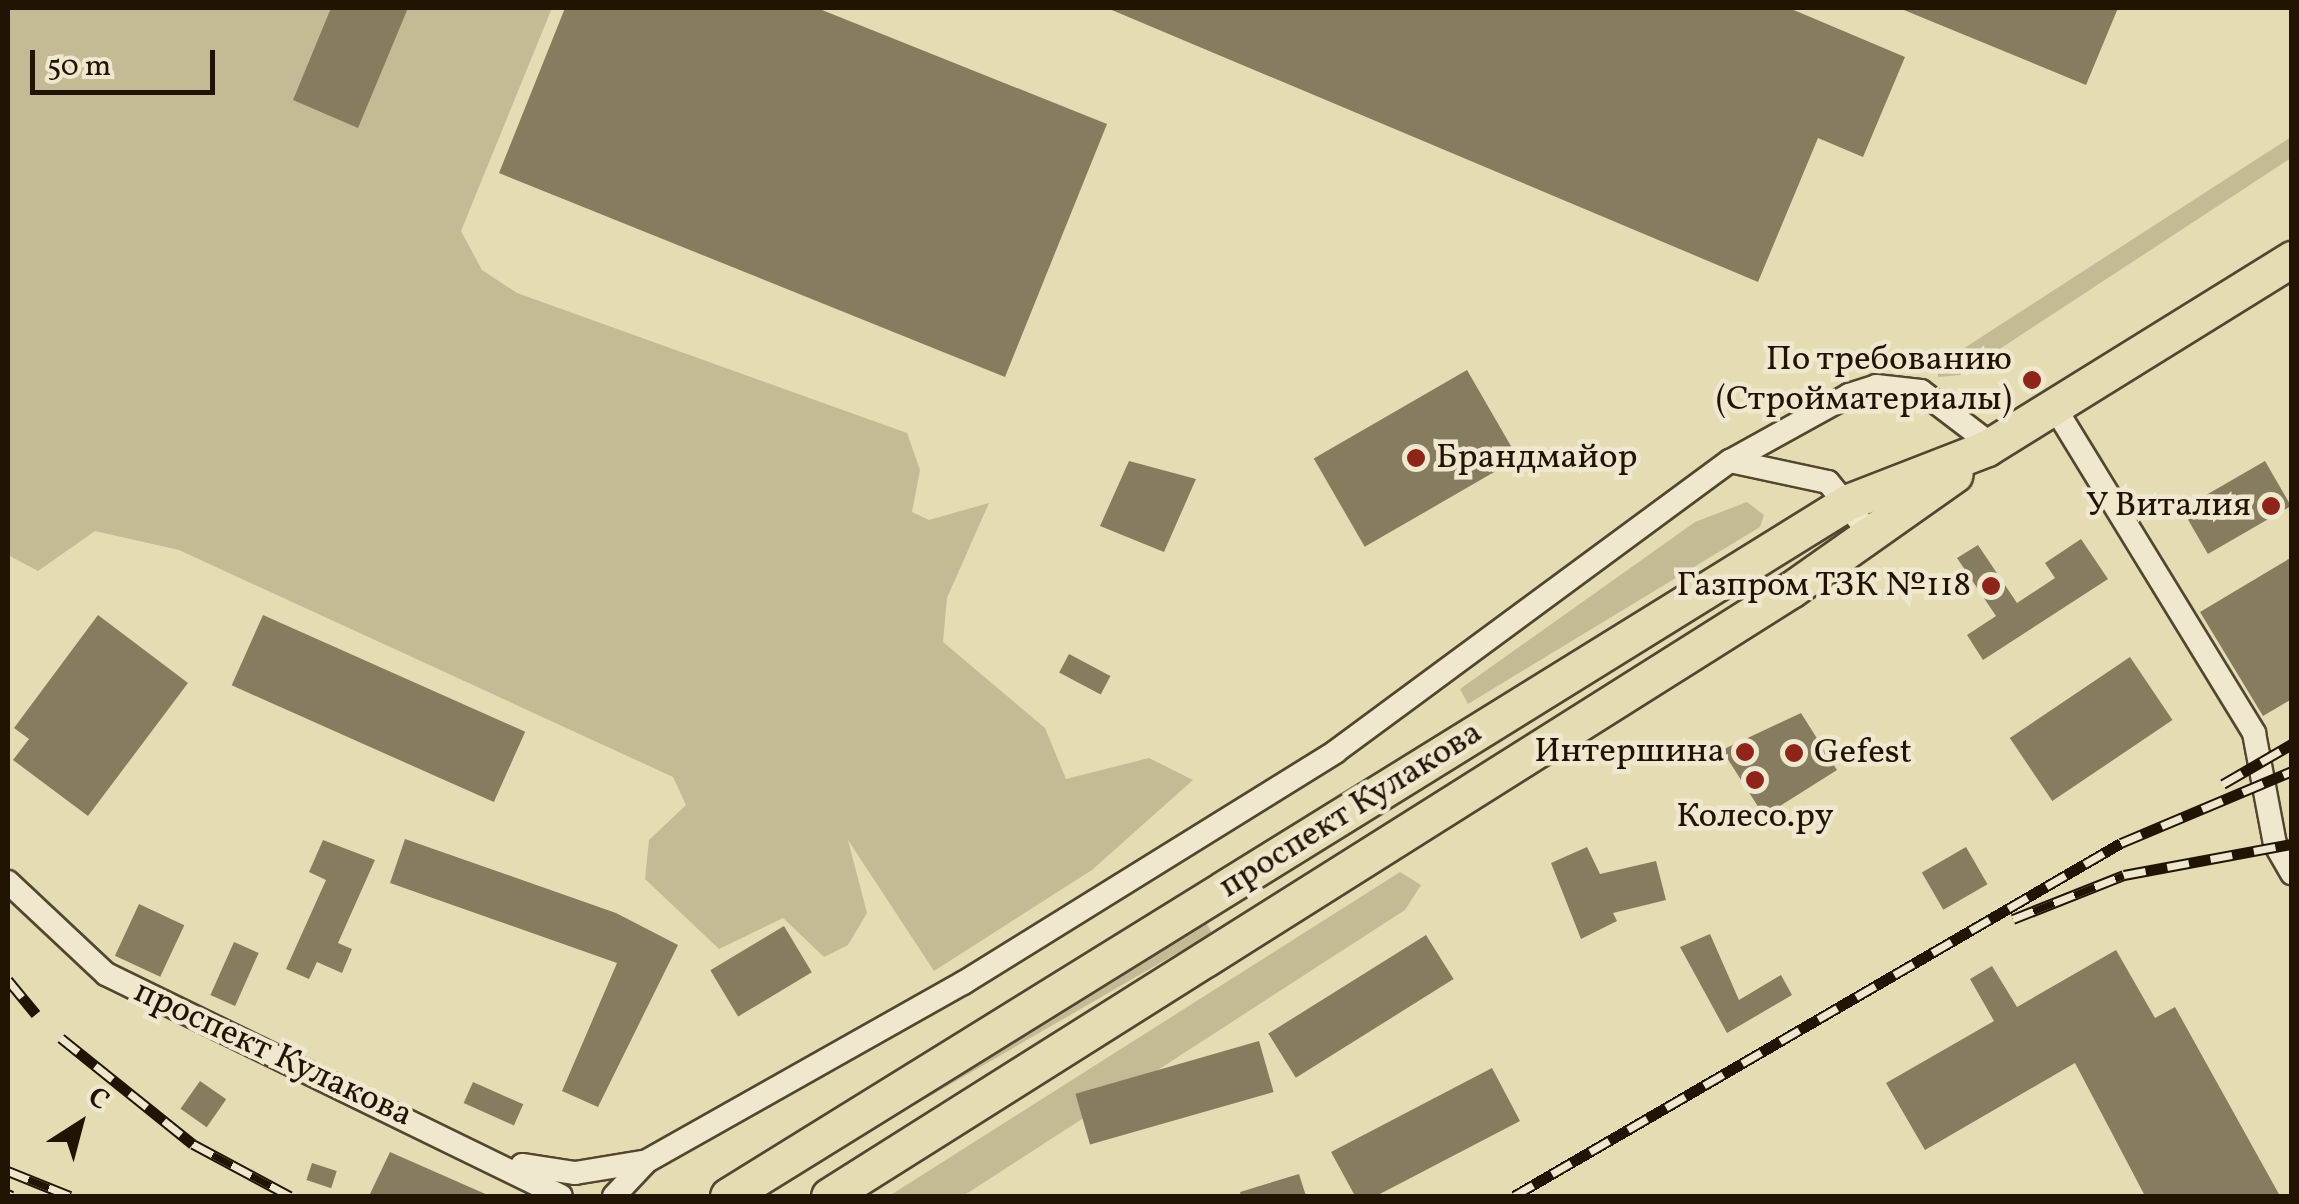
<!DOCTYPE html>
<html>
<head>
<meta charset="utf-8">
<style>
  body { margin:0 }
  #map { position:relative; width:2299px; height:1204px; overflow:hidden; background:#e6dcb4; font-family:Vollkorn,serif }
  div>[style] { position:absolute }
  .green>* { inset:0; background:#c5ba96; transform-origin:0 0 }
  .building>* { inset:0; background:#887c5f; transform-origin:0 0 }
  .roads { filter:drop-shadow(2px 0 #53462f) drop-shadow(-2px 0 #53462f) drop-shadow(0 2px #53462f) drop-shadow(0 -2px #53462f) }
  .street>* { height:22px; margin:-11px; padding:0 11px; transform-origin:11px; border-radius:11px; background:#efe8ce }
  .primary>* { height:35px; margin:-17.5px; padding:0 17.5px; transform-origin:17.5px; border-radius:17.5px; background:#e6dcb4 }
  .rail>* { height:11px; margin-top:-5.5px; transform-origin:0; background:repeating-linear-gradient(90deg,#efe8ce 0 22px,#221403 0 44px); box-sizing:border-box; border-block:2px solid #221403 }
  .dots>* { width:28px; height:28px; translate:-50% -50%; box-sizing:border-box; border:5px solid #efe8ce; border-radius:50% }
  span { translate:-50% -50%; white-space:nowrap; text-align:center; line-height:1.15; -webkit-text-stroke:9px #efe8ce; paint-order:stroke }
  .poi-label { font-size:35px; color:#221403 }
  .right { translate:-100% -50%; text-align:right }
  .left { translate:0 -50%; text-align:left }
  .street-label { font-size:35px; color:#221403 }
  .frame { position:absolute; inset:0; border:10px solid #221403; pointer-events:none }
  .north { position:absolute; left:30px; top:1074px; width:100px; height:100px; -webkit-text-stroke:8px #efe8ce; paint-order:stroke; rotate:36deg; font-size:28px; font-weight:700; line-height:40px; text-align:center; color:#221403 }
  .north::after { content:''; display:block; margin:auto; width:35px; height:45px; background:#221403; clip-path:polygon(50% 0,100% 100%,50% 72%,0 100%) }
  .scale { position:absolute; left:30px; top:50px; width:185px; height:45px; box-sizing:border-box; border:5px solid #221403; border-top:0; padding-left:12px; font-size:30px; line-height:35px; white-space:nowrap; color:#221403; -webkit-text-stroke:8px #efe8ce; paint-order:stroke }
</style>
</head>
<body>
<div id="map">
  <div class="green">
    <i style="clip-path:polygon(207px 8px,552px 8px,461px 231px,482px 270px,517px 293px,907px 433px,920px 470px,912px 512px,929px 520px,989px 503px,947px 598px,943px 642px,1045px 728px,1066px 779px,1149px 758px,1193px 780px,1092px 870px,934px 971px,848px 840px,867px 913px,848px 945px,824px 957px,783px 918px,719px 949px,645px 879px,649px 840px,686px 805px,673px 777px,179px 550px,95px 531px,38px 571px,8px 555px,8px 9px)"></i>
    <i style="clip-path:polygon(2291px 137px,2291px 158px,1960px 375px,1938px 377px,1938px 365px)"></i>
    <i style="clip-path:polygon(1747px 502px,1764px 515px,1760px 527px,1468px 704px,1460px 689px,1695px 522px)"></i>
    <i style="clip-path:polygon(1400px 872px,1421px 885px,1405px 910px,963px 1196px,889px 1196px)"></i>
    <i style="left:1205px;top:921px;width:14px;height:521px;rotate:60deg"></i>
  </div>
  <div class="building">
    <i style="clip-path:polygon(331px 8px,408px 8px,358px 128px,293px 100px)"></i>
    <i style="clip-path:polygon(565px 8px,817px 8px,1107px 124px,1005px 377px,499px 173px)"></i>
    <i style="clip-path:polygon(1107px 8px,1789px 8px,1905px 57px,1863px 157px,1818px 138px,1758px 282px)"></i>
    <i style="clip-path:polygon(1899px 8px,2118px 8px,2086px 85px)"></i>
    <i style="left:1467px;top:370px;width:102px;height:177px;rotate:60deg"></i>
    <i style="clip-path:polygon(1129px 461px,1196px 479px,1164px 552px,1100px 526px)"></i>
    <i style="left:2265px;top:461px;width:52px;height:96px;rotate:60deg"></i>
    <i style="clip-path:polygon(2081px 539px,2108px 579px,1983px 660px,1967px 635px,1996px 616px,1957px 558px,1978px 545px,2017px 603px,2055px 578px,2045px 563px)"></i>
    <i style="clip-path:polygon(2292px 557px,2292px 699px,2263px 716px,2200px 612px)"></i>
    <i style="clip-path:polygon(98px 615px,188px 683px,88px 816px,13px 760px,29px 739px,14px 728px)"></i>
    <i style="left:263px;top:615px;width:287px;height:77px;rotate:24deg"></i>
    <i style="left:1069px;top:654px;width:47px;height:21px;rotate:28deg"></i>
    <i style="left:2130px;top:657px;width:76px;height:145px;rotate:56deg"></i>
    <i style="clip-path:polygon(1801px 713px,1837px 770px,1764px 816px,1722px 750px)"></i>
    <i style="clip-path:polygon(405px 839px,616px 913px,678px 945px,598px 1107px,562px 1091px,617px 963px,390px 883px)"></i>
    <i style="clip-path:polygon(323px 840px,375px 860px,338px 943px,352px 949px,342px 973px,317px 962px,309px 979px,286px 969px,326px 880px,309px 872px)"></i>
    <i style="clip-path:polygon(1587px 847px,1600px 874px,1656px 861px,1666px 900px,1613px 913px,1617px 921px,1581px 939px,1551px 863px)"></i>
    <i style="left:1966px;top:847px;width:43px;height:51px;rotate:60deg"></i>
    <i style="left:139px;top:904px;width:50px;height:57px;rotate:25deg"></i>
    <i style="left:784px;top:926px;width:54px;height:86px;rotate:59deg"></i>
    <i style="clip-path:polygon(1710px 934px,1739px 1000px,1781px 975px,1792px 995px,1727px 1033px,1680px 947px)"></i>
    <i style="left:1426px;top:935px;width:52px;height:186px;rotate:58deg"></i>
    <i style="left:234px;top:942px;width:27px;height:58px;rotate:24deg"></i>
    <i style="clip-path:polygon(2116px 950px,2155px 1018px,2175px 1007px,2280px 1196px,2145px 1196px,2075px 1063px,1925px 1150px,1886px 1083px,1994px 1021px,1970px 979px,1992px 966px,2017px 1007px)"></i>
    <i style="left:1259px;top:1041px;width:53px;height:191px;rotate:74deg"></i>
    <i style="clip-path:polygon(1492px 1068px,1520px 1121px,1376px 1196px,1355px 1196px,1331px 1152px)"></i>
    <i style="left:200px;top:1081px;width:32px;height:34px;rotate:35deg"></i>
    <i style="left:473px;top:1082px;width:55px;height:23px;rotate:24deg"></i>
    <i style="clip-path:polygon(390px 1152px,490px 1196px,369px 1196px)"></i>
    <i style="left:312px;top:1163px;width:26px;height:18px;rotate:18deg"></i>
    <i style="clip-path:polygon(1299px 1174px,1306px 1196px,1241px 1196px,1240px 1192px)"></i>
  </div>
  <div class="roads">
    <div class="street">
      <i style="left:2055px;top:408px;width:381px;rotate:58.5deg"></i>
      <i style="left:2254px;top:733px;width:113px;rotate:79.3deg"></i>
      <i style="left:2275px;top:844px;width:34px;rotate:60deg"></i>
      <i style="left:1730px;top:461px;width:100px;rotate:12.1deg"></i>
      <i style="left:1828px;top:482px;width:68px;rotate:50.9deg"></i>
      <i style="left:8px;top:882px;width:134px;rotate:43.2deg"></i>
      <i style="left:106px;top:974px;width:506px;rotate:26.01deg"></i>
      <i style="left:522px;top:1165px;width:54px;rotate:8.6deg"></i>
      <i style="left:575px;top:1173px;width:69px;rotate:-9.2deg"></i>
      <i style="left:614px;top:1196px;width:48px;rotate:-46.7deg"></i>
      <i style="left:647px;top:1161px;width:363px;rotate:-29.4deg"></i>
      <i style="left:963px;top:983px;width:438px;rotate:-31.8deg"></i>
      <i style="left:1335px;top:752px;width:491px;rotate:-36.4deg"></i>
      <i style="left:1730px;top:461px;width:136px;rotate:-29deg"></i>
      <i style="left:1849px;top:395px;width:28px;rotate:-18deg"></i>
      <i style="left:1876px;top:386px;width:45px;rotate:6.3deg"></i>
      <i style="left:1921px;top:391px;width:89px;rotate:37.3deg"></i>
    </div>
    <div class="primary">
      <i style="left:728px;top:1196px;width:1318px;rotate:-31.78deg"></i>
      <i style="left:1848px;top:502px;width:149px;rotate:-21.2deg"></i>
      <i style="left:1987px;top:448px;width:359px;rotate:-31.8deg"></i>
      <i style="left:829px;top:1196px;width:1138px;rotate:-32.22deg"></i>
      <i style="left:1792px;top:589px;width:199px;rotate:-35.2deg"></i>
    </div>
  </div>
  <div class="rail">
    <i style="left:2223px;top:784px;width:80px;rotate:-30.1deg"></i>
    <i style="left:2013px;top:919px;width:119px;rotate:-21.6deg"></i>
    <i style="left:2124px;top:875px;width:171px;rotate:-10.5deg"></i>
    <i style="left:8px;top:980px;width:44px;rotate:50.5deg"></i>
    <i style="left:61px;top:1038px;width:169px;rotate:38.8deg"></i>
    <i style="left:193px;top:1144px;width:110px;rotate:28.2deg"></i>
    <i style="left:8px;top:1171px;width:67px;rotate:22deg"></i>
    <i style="left:8px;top:1194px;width:4px;rotate:27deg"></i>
    <i style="left:1514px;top:1196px;width:702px;rotate:-30.18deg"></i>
    <i style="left:2121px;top:843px;width:186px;rotate:-22.8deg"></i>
  </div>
  <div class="dots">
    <i style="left:2032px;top:380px;background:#8f2418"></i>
    <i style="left:1416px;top:458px;background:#8f2418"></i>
    <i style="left:2271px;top:506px;background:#8f2418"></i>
    <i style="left:1991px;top:586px;background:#8f2418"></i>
    <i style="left:1745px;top:752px;background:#8f2418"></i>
    <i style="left:1794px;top:753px;background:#8f2418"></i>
    <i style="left:1755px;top:780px;background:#8f2418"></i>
  </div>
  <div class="poi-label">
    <span class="right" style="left:2012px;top:380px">По требованию<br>(Стройматериалы)</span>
    <span class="left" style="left:1436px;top:458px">Брандмайор</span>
    <span class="right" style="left:2251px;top:506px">У Виталия</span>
    <span class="right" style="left:1971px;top:586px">Газпром ТЗК №118</span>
    <span class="right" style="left:1725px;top:752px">Интершина</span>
    <span class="left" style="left:1814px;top:753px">Gefest</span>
    <span style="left:1755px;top:817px">Колесо.ру</span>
  </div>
  <div class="street-label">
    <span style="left:1351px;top:810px;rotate:-32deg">проспект Кулакова</span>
    <span style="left:273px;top:1054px;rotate:25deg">проспект Кулакова</span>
  </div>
  <div class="frame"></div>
  <div class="north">С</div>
  <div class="scale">50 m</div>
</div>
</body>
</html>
